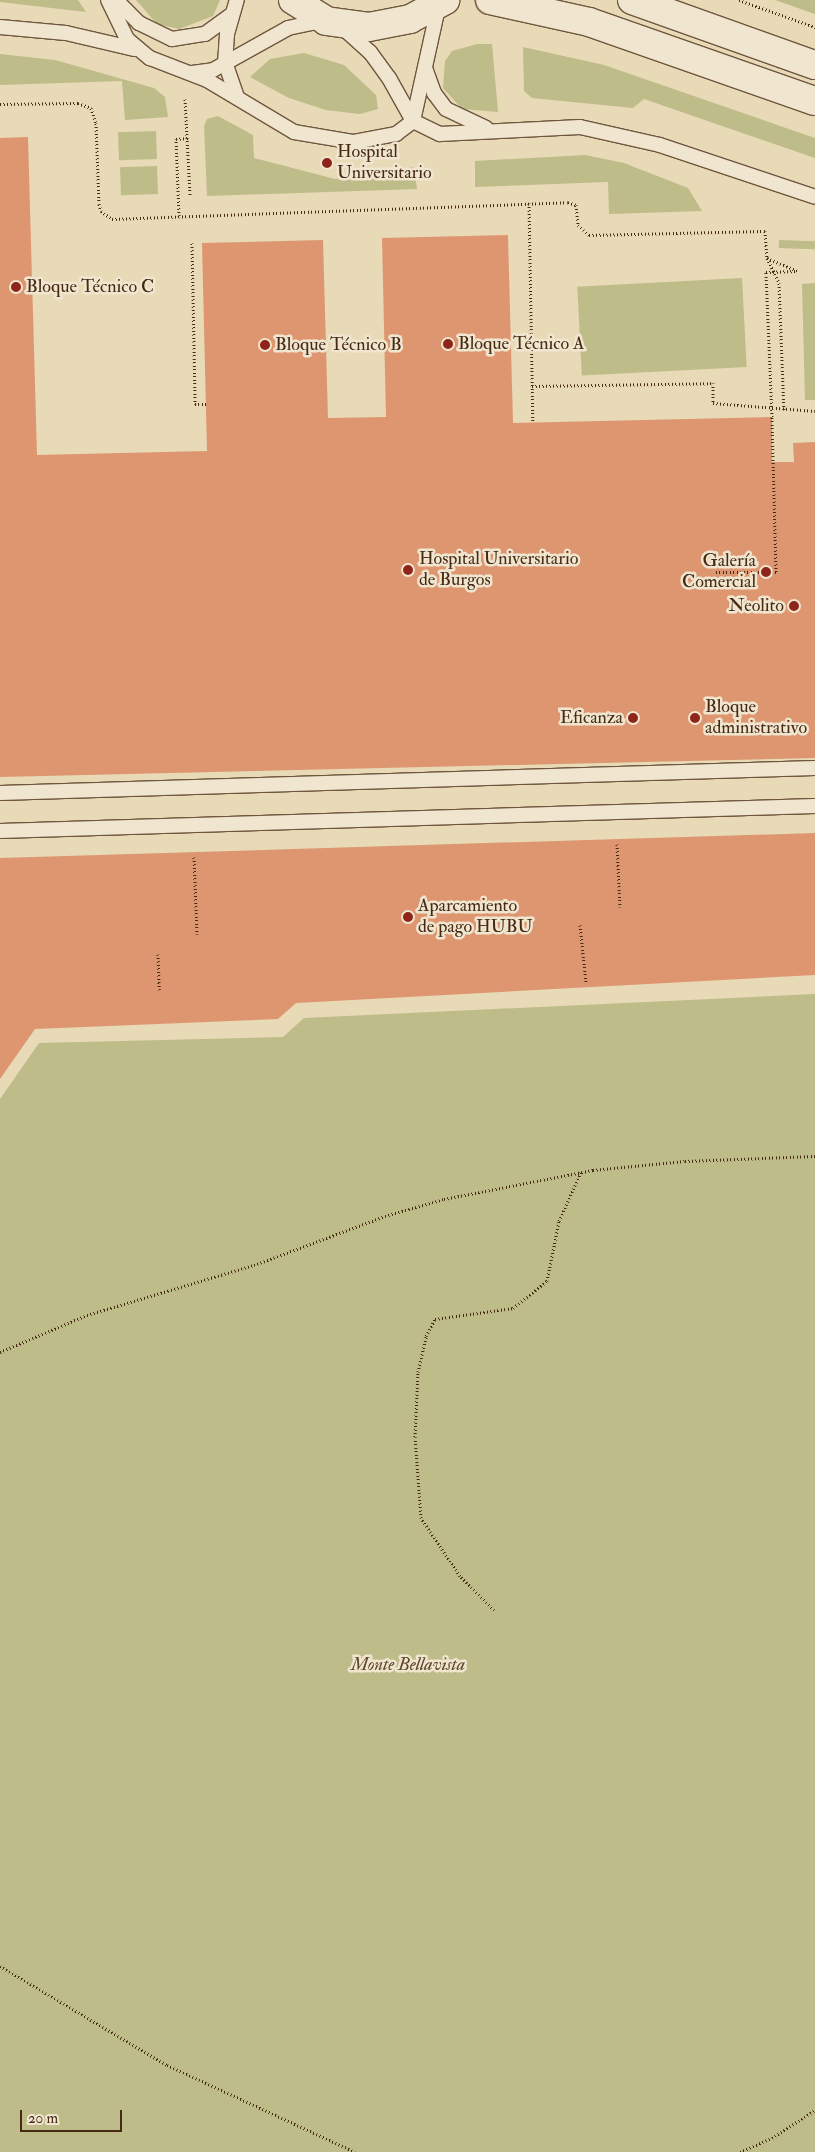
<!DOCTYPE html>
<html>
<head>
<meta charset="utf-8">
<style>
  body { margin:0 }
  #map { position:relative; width:815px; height:2152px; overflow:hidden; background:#e8d9b7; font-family:"IM FELL Double Pica",serif }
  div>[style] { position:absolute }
  .green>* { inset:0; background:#bebc89; transform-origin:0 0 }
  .building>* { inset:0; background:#de9670 }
  .path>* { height:3px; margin-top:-1.5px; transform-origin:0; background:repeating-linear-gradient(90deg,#472a14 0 1px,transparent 0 3.5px) }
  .roads { filter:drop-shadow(1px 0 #6f563d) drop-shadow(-1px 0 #6f563d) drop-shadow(0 1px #6f563d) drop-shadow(0 -1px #6f563d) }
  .service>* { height:14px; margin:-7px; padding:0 7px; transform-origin:7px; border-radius:7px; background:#f0e6d0 }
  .secondary>* { height:28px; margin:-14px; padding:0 14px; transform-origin:14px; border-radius:14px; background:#f0e6d0 }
  .path-bridge>* { height:3px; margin-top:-1.5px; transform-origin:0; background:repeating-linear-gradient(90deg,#472a14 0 1px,transparent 0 3.5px) }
  .dots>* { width:14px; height:14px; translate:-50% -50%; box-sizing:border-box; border:2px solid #f0e6d0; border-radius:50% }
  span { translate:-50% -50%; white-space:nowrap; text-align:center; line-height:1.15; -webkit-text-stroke:5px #f0e6d0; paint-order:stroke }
  .poi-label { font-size:18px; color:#472a14 }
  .left { translate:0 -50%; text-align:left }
  .right { translate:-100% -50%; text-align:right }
  .park-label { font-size:18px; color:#5f472b; font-style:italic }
  .scale { position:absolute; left:20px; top:2110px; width:102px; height:22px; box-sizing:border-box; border:2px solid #472a14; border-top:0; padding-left:6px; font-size:15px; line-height:18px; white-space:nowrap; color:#472a14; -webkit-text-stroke:4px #f0e6d0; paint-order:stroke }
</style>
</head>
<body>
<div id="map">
  <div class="green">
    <i style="clip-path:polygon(0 0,78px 0,86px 12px,0 2px)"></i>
    <i style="clip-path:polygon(136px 0,220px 0,213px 16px,179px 29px,157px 24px)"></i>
    <i style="clip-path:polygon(775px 0,815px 0,815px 14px)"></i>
    <i style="clip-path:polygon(477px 44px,492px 44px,498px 112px,462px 109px,443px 88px,445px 61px,452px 51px)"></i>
    <i style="clip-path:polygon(523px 47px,604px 65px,815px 138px,815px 158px,644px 99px,633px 108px,532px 98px,524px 91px)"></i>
    <i style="clip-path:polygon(304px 53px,344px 65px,376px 95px,378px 109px,360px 114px,326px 110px,289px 98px,250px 77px,270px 59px)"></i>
    <i style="clip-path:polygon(0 54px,55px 60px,154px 88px,165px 97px,168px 117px,125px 120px,122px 81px,0 85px)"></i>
    <i style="clip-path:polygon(218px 116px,253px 135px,254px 158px,335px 179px,414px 167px,417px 189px,207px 196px,204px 126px,207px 119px)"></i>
    <i style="left:156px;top:131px;width:28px;height:38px;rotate:88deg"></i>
    <i style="clip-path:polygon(585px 155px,624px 163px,688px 188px,702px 211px,609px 214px,608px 182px,475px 187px,475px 161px)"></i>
    <i style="left:157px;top:166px;width:28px;height:37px;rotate:88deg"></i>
    <i style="left:779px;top:240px;width:36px;height:8px;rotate:2deg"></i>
    <i style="left:742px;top:278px;width:89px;height:165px;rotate:87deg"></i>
    <i style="clip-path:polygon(815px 283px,815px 400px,805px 400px,802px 284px)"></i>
    <i style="clip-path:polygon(815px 994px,815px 2152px,0 2152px,0 1099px,39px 1043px,283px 1037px,304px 1018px)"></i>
  </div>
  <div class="building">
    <i style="clip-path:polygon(28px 137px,37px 455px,207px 451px,202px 243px,323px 240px,328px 418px,386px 417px,382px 238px,508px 235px,513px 423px,772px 417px,772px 462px,794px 462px,793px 443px,815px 442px,815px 758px,0 777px,0 138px)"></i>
    <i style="clip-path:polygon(815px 833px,815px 975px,296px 1003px,278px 1019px,35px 1029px,0 1079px,0 858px)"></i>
  </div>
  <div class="path">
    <i style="left:739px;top:0;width:81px;rotate:19.6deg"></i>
    <i style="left:185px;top:99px;width:97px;rotate:87deg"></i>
    <i style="left:0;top:104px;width:78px;rotate:-0.7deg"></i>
    <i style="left:78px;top:103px;width:14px;rotate:21deg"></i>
    <i style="left:91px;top:108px;width:16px;rotate:72deg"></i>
    <i style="left:96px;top:123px;width:81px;rotate:87.9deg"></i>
    <i style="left:99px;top:204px;width:7px;rotate:74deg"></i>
    <i style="left:101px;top:211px;width:14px;rotate:36deg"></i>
    <i style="left:112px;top:219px;width:456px;rotate:-2.1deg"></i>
    <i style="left:568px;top:202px;width:9px;rotate:21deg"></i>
    <i style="left:576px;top:205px;width:20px;rotate:84deg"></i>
    <i style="left:578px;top:225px;width:15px;rotate:42deg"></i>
    <i style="left:589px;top:235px;width:176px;rotate:-1.3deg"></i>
    <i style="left:765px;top:231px;width:27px;rotate:86deg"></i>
    <i style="left:767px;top:258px;width:28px;rotate:64deg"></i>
    <i style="left:779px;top:283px;width:128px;rotate:87.8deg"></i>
    <i style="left:529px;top:203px;width:220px;rotate:89deg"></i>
    <i style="left:179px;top:216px;width:77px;rotate:-92.2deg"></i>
    <i style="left:176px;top:139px;width:12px;rotate:-5deg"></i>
    <i style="left:192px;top:243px;width:161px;rotate:88.9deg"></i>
    <i style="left:195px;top:404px;width:11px"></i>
    <i style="left:767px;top:258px;width:33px;rotate:23deg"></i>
    <i style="left:532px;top:386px;width:181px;rotate:-0.9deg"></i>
    <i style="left:713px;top:383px;width:20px;rotate:90deg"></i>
    <i style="left:713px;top:403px;width:102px;rotate:4.5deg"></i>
    <i style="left:716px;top:572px;width:60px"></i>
    <i style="left:776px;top:572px;width:155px;rotate:-91.5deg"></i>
    <i style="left:617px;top:844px;width:63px;rotate:87.3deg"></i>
    <i style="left:194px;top:857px;width:77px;rotate:87.8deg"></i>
    <i style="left:580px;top:925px;width:57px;rotate:84deg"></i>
    <i style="left:158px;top:954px;width:36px;rotate:88deg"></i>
    <i style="left:0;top:1352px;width:95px;rotate:-23deg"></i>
    <i style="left:87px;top:1315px;width:174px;rotate:-16.7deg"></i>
    <i style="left:254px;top:1265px;width:140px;rotate:-20.5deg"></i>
    <i style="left:385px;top:1216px;width:61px;rotate:-16.1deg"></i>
    <i style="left:444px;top:1199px;width:152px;rotate:-11deg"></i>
    <i style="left:593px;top:1170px;width:92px;rotate:-5.6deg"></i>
    <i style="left:685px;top:1161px;width:130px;rotate:-2.2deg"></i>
    <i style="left:494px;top:1610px;width:48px;rotate:-135deg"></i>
    <i style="left:460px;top:1576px;width:70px;rotate:-123.9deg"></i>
    <i style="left:421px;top:1518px;width:81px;rotate:-94.2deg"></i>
    <i style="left:415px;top:1437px;width:65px;rotate:-87.4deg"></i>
    <i style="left:418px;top:1372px;width:37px;rotate:-77deg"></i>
    <i style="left:426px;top:1336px;width:19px;rotate:-62deg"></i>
    <i style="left:435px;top:1319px;width:79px;rotate:-8deg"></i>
    <i style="left:513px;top:1308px;width:43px;rotate:-38.5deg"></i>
    <i style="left:547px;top:1281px;width:61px;rotate:-78.7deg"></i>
    <i style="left:559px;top:1221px;width:54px;rotate:-65.8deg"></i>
    <i style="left:0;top:1966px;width:194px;rotate:30.7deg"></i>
    <i style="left:167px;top:2065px;width:207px;rotate:24.8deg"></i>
    <i style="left:740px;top:2152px;width:35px;rotate:-24deg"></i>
    <i style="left:772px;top:2138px;width:51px;rotate:-33.1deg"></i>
  </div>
  <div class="roads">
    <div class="service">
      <i style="left:108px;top:0;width:43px;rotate:64deg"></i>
      <i style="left:127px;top:39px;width:30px;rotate:40deg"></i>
      <i style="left:150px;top:58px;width:61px;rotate:21.1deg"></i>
      <i style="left:207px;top:80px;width:101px;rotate:30.9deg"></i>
      <i style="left:294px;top:132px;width:61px;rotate:9.5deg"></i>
      <i style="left:354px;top:142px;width:43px;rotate:-10.8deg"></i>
      <i style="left:396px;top:134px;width:21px;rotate:-37deg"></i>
      <i style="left:413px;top:121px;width:120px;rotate:-77.5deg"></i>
      <i style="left:116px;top:0;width:33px;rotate:45deg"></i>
      <i style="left:139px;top:23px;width:37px;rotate:26deg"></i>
      <i style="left:172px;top:39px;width:33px;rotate:-9deg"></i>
      <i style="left:205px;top:34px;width:31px;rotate:-36deg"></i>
      <i style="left:0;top:27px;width:66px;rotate:5.2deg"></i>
      <i style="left:66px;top:33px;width:71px;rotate:13.1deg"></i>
      <i style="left:342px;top:27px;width:38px;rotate:42deg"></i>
      <i style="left:370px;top:52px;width:32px;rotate:54deg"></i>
      <i style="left:389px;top:78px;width:49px;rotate:60.8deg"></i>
      <i style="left:413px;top:121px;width:30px;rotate:26deg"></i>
      <i style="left:440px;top:134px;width:140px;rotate:-2.9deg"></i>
      <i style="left:580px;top:127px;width:82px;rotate:12.7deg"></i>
      <i style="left:660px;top:145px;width:163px;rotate:18.5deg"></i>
      <i style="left:425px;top:68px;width:27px;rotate:70deg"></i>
      <i style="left:434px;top:93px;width:20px;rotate:53deg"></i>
      <i style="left:446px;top:109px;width:44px;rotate:25.4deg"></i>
      <i style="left:192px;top:73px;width:21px;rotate:-8deg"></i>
      <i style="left:213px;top:70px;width:86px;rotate:-29.2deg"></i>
      <i style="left:288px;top:28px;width:33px;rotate:-12deg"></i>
      <i style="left:237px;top:97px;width:36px;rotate:-109deg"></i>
      <i style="left:225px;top:63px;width:29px;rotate:-86deg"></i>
      <i style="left:227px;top:34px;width:35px;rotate:-74deg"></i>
      <i style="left:0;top:793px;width:815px;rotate:-1.76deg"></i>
      <i style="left:0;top:831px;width:815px;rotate:-1.76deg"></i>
    </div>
    <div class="secondary">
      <i style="left:293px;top:0;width:39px;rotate:32deg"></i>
      <i style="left:326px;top:21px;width:43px;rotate:7.9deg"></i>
      <i style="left:369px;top:27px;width:42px;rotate:-11deg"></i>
      <i style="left:410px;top:19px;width:40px;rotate:-28deg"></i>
      <i style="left:490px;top:0;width:101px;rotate:12.5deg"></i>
      <i style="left:589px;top:22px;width:239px;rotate:19.3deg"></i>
      <i style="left:632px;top:0;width:194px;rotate:19.6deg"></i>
    </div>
  </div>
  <div class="path-bridge">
    <i style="left:772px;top:417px;width:145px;rotate:-92.4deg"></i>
    <i style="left:766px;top:272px;width:31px;rotate:-2deg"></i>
  </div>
  <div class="dots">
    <i style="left:327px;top:163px;background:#8f2418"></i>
    <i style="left:16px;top:287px;background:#8f2418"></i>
    <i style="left:448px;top:344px;background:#8f2418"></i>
    <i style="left:265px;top:345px;background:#8f2418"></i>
    <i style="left:408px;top:570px;background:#8f2418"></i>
    <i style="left:766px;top:572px;background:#8f2418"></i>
    <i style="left:794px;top:606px;background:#8f2418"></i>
    <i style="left:633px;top:718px;background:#8f2418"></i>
    <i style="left:695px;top:718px;background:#8f2418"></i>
    <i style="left:408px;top:917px;background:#8f2418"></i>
  </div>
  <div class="poi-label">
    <span class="left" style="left:337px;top:163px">Hospital<br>Universitario</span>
    <span class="left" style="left:26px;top:287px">Bloque Técnico C</span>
    <span class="left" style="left:458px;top:344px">Bloque Técnico A</span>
    <span class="left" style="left:275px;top:345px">Bloque Técnico B</span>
    <span class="left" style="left:419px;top:570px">Hospital Universitario<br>de Burgos</span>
    <span class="right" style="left:756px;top:572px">Galería<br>Comercial</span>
    <span class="right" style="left:784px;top:606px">Neolito</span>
    <span class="left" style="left:705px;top:718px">Bloque<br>administrativo</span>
    <span class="right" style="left:623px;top:718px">Eficanza</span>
    <span class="left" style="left:418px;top:917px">Aparcamiento<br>de pago HUBU</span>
  </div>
  <div class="park-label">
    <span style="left:408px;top:1665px">Monte Bellavista</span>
  </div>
  <div class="scale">20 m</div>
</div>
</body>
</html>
